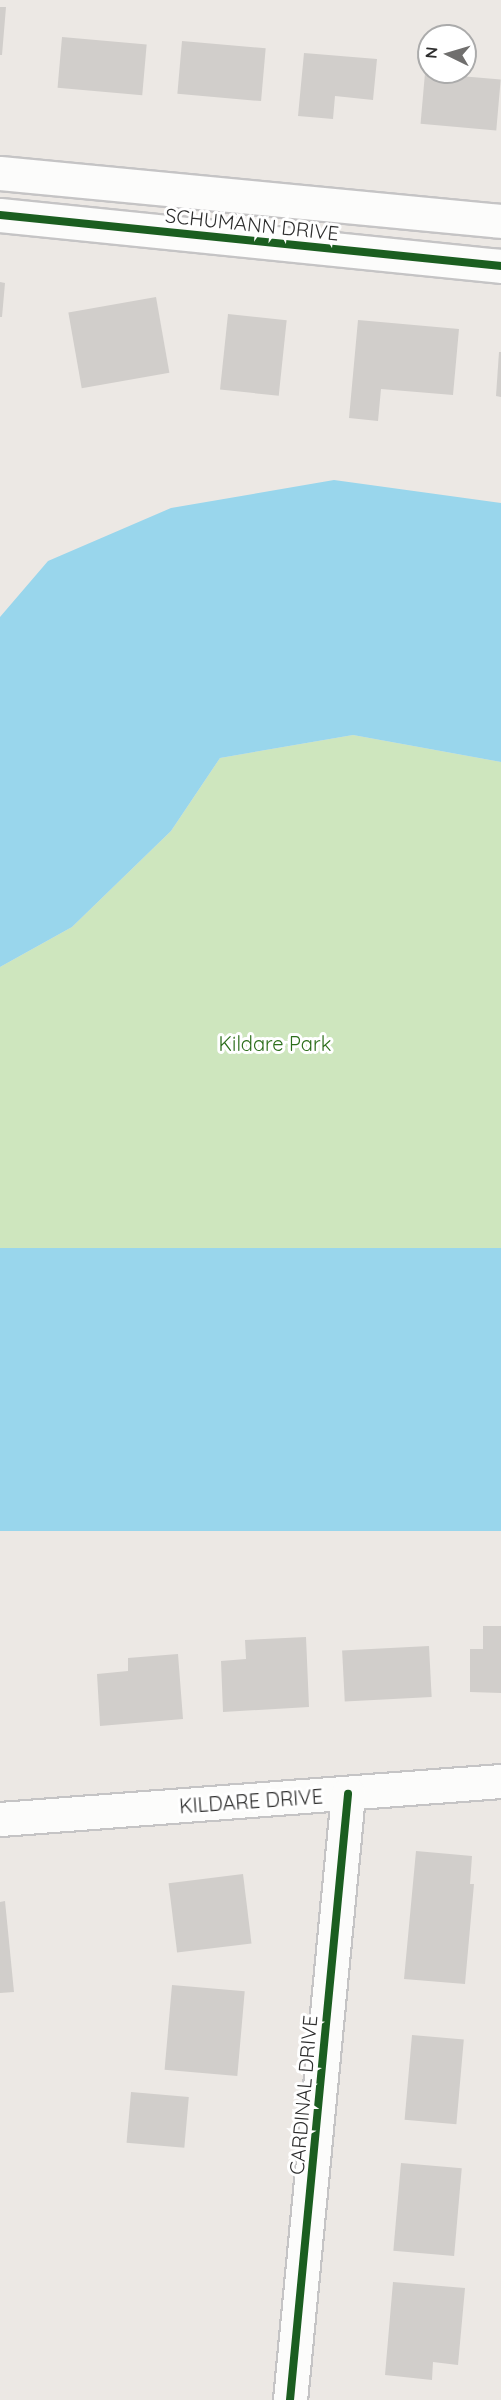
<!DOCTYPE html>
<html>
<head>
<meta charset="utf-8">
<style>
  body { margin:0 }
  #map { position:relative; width:501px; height:2400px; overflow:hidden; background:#ece8e4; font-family:Quicksand,sans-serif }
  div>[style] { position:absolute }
  .green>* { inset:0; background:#cee6be }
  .water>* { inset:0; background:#99d6ec; transform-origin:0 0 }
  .building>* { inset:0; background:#d1cecb; transform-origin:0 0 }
  .roads { filter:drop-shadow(2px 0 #c5c4c5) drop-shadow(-2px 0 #c5c4c5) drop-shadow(0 2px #c5c4c5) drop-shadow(0 -2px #c5c4c5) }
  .minor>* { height:33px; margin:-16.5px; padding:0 16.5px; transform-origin:16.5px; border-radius:16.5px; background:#fcfcfb }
  .cycleway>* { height:8px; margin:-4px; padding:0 4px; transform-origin:4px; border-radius:4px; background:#1b5e20 }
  span { translate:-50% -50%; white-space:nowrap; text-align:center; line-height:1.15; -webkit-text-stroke:6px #fff; paint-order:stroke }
  .street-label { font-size:20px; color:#2e2e2e }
  .park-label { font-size:20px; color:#2c6e1b }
  .north { position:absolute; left:417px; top:24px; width:60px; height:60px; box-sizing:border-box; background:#fff; border:2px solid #ababab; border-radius:50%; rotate:275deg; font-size:16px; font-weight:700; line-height:24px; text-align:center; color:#2e2e2e }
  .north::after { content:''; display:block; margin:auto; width:21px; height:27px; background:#706f6e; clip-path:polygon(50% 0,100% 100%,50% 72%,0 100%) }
</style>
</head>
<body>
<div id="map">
  <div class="green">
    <i style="clip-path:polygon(353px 735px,501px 762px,501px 1248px,0 1290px,0 967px,72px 927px,171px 831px,220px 758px)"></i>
  </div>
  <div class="water">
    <i style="clip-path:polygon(334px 480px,501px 503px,501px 762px,353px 735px,220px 758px,171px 831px,72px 927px,0 967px,0 617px,48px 561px,171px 508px)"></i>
    <i style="left:501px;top:1248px;width:283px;height:503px;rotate:90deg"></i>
  </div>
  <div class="building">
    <i style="clip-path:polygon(0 7px,6px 7px,2px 55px,0 55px)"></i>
    <i style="left:62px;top:37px;width:85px;height:51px;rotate:5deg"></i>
    <i style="left:182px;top:41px;width:84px;height:53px;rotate:5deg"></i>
    <i style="clip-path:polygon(304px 53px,377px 59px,373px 100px,335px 96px,333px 119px,298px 116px)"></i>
    <i style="left:425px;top:73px;width:76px;height:51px;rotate:5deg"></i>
    <i style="clip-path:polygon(0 282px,5px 283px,2px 317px,0 317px)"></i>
    <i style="left:156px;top:297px;width:77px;height:89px;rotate:80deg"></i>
    <i style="left:228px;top:314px;width:59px;height:76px;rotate:6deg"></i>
    <i style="clip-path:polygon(358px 320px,459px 329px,453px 395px,381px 389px,378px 421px,349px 418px)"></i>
    <i style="clip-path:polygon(499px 352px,501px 352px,501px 397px,496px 396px)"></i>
    <i style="clip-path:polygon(483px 1626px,501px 1626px,501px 1693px,470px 1692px,470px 1649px,483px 1649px)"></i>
    <i style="clip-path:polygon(306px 1637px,309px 1707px,223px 1712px,221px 1661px,246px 1659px,245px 1640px)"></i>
    <i style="left:429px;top:1646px;width:51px;height:87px;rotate:87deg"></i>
    <i style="clip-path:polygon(178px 1654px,183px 1719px,100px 1726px,97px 1674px,128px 1671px,128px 1658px)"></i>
    <i style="clip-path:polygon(416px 1851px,472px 1856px,470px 1884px,474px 1884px,465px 1984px,404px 1979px)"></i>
    <i style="left:243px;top:1874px;width:70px;height:75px;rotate:83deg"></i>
    <i style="clip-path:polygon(5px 1901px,14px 1992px,0 1993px,0 1902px)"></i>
    <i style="left:172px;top:1985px;width:73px;height:85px;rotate:5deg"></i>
    <i style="left:412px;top:2035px;width:52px;height:85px;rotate:5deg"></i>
    <i style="left:131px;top:2092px;width:58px;height:51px;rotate:5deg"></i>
    <i style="left:401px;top:2163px;width:61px;height:88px;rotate:5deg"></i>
    <i style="clip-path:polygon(393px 2282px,465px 2288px,458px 2365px,433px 2362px,432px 2380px,385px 2375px)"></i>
  </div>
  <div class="roads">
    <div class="minor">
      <i style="left:0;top:173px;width:503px;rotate:5.47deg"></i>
      <i style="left:0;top:215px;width:504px;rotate:5.81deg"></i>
      <i style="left:0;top:1819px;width:502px;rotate:-4.34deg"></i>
      <i style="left:290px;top:2400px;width:609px;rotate:-84.53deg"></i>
    </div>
  </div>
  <div class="cycleway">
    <i style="left:0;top:215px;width:504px;rotate:5.81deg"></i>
    <i style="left:290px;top:2400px;width:609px;rotate:-84.53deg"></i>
  </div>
  <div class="street-label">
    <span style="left:252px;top:224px;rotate:6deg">SCHUMANN DRIVE</span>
    <span style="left:251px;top:1801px;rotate:-4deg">KILDARE DRIVE</span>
    <span style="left:303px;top:2095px;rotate:-85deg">CARDINAL DRIVE</span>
  </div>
  <div class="park-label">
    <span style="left:275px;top:1043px">Kildare Park</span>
  </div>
  <div class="north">N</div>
</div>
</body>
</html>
